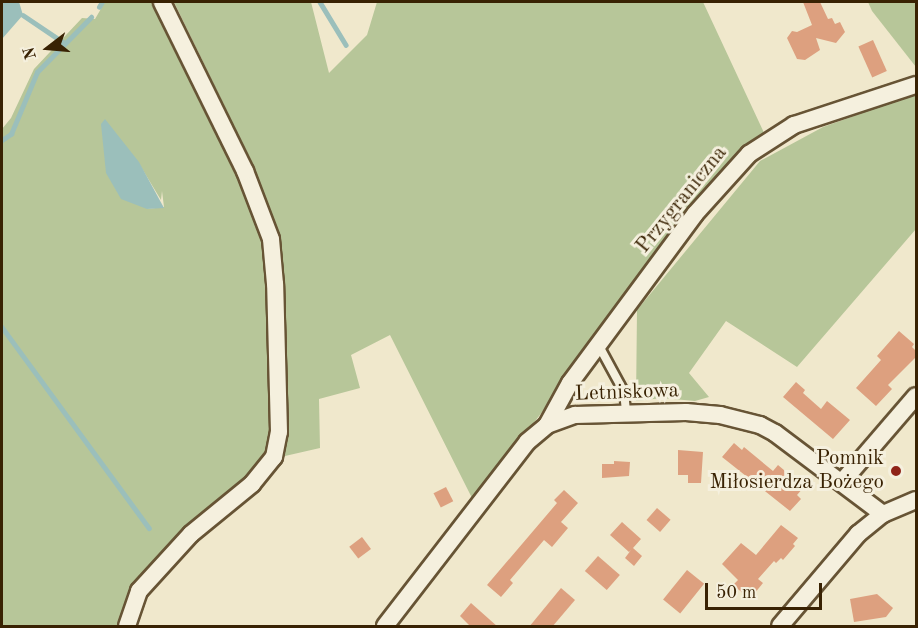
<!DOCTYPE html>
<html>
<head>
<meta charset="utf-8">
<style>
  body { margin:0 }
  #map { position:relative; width:918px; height:628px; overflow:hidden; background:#f0e8cc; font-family:"Old Standard TT",serif }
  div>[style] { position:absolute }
  .green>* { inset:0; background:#b7c699 }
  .water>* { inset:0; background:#9bbfbb }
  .stream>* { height:4.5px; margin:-2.25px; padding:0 2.25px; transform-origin:2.25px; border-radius:2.25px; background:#9bbfbb }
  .building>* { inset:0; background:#dda07f; transform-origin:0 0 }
  .roads { filter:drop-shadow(2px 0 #675435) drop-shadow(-2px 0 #675435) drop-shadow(0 2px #675435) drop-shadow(0 -2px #675435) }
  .service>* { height:8px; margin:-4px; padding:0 4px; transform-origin:4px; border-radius:4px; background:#f5f0de }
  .minor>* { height:16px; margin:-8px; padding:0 8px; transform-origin:8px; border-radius:8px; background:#f5f0de }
  .dots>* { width:16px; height:16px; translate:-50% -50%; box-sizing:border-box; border:3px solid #f5f0de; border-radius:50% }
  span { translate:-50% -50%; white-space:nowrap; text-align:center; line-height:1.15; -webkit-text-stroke:6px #f5f0de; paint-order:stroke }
  .street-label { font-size:21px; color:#392203 }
  .poi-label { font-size:21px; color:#392203 }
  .right { translate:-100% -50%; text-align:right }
  .frame { position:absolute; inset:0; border:3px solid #392203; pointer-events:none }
  .north { position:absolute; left:18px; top:18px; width:60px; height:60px; -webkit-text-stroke:4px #f5f0de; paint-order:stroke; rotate:254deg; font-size:16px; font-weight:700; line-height:24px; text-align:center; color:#392203 }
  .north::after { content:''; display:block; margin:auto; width:21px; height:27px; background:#392203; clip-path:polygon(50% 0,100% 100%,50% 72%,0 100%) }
  .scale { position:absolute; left:705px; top:583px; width:117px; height:27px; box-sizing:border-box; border:3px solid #392203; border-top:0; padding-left:8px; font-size:18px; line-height:21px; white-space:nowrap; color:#392203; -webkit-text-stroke:4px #f5f0de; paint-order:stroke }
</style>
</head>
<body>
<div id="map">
  <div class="green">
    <i style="clip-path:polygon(evenodd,105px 2px,156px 2px,225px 143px,254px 211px,268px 270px,274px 430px,271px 454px,249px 481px,189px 528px,132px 587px,121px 614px,119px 626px,2px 626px,2px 129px,11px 118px,34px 69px,82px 18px,95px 19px,105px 2px,138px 162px,161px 200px,162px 191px,164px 207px,147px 209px,138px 162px)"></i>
    <i style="clip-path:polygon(174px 2px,311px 2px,329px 73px,367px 35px,377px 2px,703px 2px,765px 135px,687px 219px,536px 420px,472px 498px,390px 335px,351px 355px,360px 388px,319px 399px,320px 448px,285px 456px,281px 346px,259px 188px,235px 128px)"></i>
    <i style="clip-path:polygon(868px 2px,916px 2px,916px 67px,872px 11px)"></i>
    <i style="clip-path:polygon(916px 94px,916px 229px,797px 367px,726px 321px,689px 373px,709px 397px,695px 401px,662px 398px,636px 401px,637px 310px,760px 161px,823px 127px)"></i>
  </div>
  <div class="water">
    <i style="clip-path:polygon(2px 2px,19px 2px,23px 15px,2px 39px)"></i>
    <i style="clip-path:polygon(105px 119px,139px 162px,164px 208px,147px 209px,121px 199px,106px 173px,101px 124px)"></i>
  </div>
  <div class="stream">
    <i style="left:320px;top:2px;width:50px;rotate:58.8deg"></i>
    <i style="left:99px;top:7px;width:6px;rotate:-59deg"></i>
    <i style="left:23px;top:15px;width:48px;rotate:34deg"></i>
    <i style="left:2px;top:140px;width:11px;rotate:-34deg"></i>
    <i style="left:11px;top:134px;width:67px;rotate:-67.2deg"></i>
    <i style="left:37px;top:72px;width:77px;rotate:-45.5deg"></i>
    <i style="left:2px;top:327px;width:249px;rotate:53.8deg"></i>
  </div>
  <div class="building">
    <i style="clip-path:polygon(803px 2px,820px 2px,828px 19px,832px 18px,835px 24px,840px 22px,845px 32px,836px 43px,816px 38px,820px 50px,805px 60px,797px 59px,787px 38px,792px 31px,797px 32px,812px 25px)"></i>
    <i style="left:873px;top:40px;width:34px;height:16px;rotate:66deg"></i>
    <i style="clip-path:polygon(899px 331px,914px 344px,912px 347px,916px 351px,916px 357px,888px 385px,892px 389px,876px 406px,856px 388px,881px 360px,877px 356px)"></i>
    <i style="clip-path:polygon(796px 382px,805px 390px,803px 393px,821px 409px,827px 401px,850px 420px,833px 439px,783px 397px)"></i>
    <i style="clip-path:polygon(734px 443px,742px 450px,744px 447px,773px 471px,778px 465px,804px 487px,797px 495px,801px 499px,790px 511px,722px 457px)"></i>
    <i style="clip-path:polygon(678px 450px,703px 452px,701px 483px,688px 483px,688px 475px,678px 475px)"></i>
    <i style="clip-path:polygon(614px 461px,630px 462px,629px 476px,602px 478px,602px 464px,614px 464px)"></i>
    <i style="left:446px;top:487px;width:16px;height:14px;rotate:63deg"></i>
    <i style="clip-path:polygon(564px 490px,578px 503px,561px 522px,568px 528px,552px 547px,544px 540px,510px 580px,513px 583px,501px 597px,487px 585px,557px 503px,554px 500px)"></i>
    <i style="left:657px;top:508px;width:18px;height:16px;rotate:41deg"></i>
    <i style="clip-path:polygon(622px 522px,641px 539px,633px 548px,642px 556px,634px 566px,625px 558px,631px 550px,629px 552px,610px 535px)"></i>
    <i style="clip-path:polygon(781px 525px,798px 538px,793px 544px,795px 546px,783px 560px,781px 558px,776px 563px,774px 561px,758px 579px,763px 583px,750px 599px,733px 585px,738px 580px,722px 564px,741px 543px,756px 555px)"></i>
    <i style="left:362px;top:537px;width:15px;height:16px;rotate:53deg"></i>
    <i style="left:598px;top:556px;width:29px;height:20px;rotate:41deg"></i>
    <i style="left:687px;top:570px;width:22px;height:38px;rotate:39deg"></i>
    <i style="clip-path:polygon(561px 588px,575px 600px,552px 627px,529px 627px)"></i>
    <i style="clip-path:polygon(877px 594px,893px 608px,886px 617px,854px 622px,850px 599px)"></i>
    <i style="clip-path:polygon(471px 603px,498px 627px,471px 627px,460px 616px)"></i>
  </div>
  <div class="roads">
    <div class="service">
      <i style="left:599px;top:346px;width:52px;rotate:61.5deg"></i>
      <i style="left:624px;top:392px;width:20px;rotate:84deg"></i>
    </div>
    <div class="minor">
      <i style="left:547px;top:425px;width:48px;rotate:-61.3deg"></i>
      <i style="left:570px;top:383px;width:210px;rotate:-53.5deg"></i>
      <i style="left:695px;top:214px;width:81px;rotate:-48deg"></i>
      <i style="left:749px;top:154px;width:54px;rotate:-32.8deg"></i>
      <i style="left:794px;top:125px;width:128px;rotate:-18.2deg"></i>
      <i style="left:842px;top:482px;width:113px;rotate:-49.3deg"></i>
      <i style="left:127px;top:626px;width:37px;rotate:-71deg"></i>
      <i style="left:139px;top:591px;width:77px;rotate:-47.6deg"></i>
      <i style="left:191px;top:534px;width:79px;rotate:-39.3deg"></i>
      <i style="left:252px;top:484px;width:35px;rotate:-51deg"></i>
      <i style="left:274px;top:457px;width:25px;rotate:-79deg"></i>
      <i style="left:279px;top:432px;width:148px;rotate:-91.5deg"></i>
      <i style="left:275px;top:284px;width:45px;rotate:-95.1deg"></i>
      <i style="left:271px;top:239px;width:73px;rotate:-110.9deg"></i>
      <i style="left:245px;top:171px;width:188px;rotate:-116.2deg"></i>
      <i style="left:385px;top:626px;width:232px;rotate:-52.3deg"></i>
      <i style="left:527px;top:442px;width:26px;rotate:-40deg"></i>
      <i style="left:547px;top:425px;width:30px;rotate:-20deg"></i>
      <i style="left:575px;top:415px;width:111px;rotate:-1.5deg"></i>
      <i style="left:686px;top:412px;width:34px;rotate:5deg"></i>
      <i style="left:720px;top:415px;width:41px;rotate:14deg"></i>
      <i style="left:760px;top:425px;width:17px;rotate:28deg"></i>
      <i style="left:775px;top:433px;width:135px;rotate:36.9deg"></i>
      <i style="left:780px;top:626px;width:121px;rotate:-49.7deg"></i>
      <i style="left:858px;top:534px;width:32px;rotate:-39deg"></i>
      <i style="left:883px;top:514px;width:36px;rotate:-23deg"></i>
    </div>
  </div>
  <div class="dots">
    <i style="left:896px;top:471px;background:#8f2418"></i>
  </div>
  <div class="street-label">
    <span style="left:682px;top:200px;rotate:-51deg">Przygraniczna</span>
    <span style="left:627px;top:393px;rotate:-2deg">Letniskowa</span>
  </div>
  <div class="poi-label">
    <span class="right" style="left:884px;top:471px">Pomnik<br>Miłosierdza Bożego</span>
  </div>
  <div class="frame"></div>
  <div class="north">N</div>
  <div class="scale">50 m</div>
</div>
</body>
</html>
